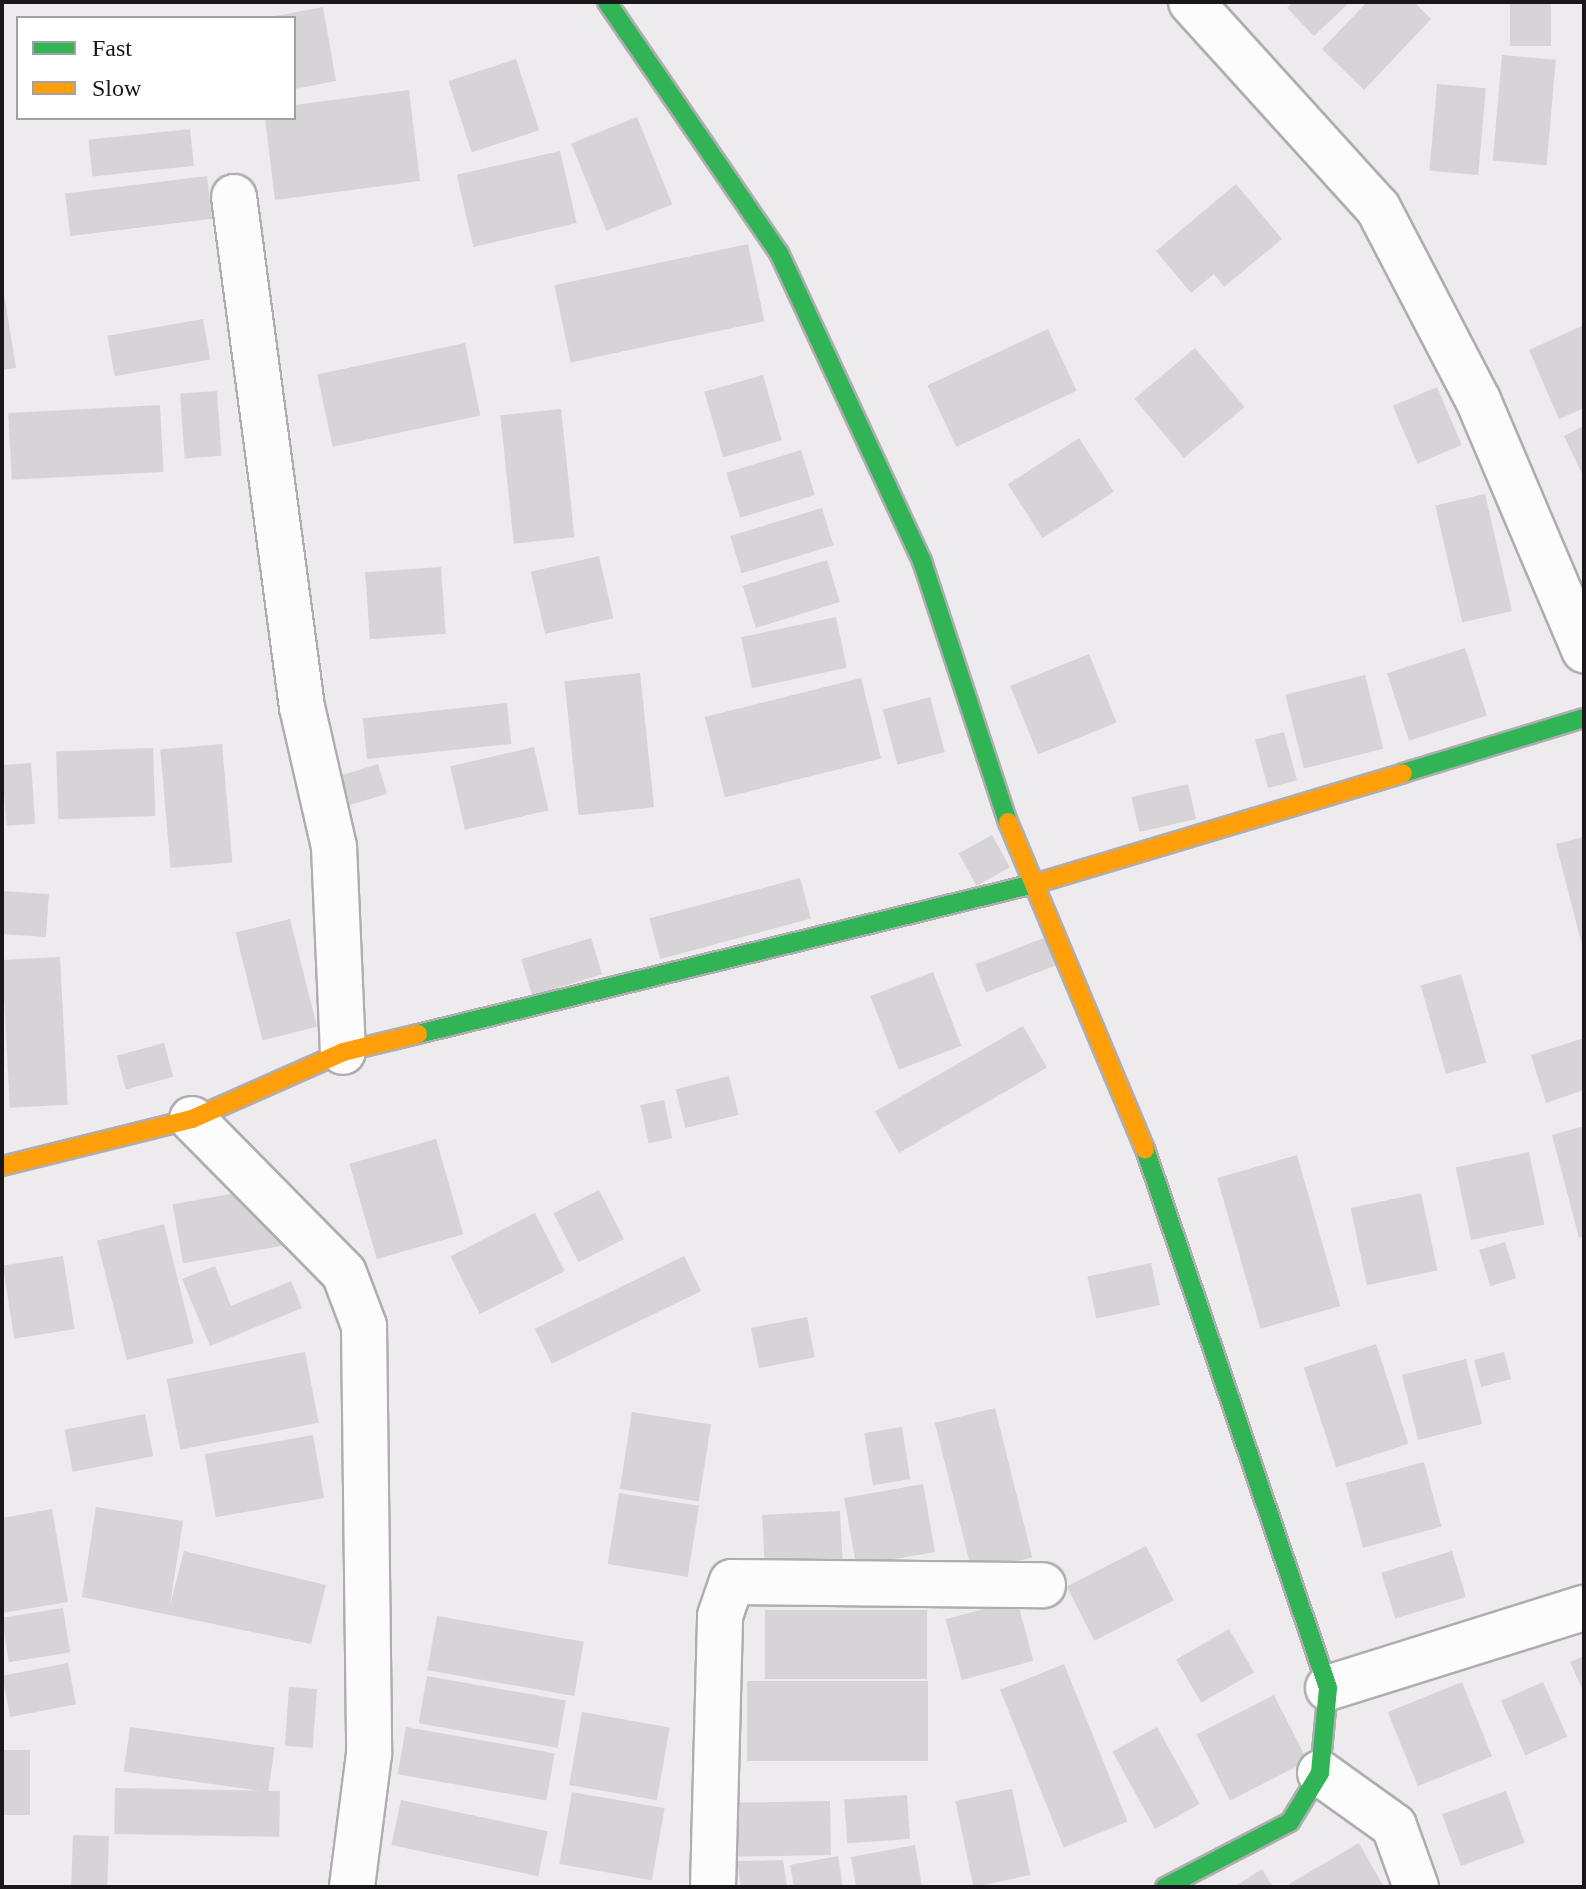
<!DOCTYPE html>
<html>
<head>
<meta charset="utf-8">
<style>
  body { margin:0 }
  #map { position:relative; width:1586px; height:1889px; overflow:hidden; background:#eeebef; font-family:Georgia,serif }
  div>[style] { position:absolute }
  .building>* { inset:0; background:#d6d4d7; transform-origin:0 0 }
  .roads { filter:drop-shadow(2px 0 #b0adb1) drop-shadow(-2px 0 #b0adb1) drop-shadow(0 2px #b0adb1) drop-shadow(0 -2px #b0adb1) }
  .street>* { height:44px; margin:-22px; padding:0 22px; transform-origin:22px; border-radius:22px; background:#fcfcfd }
  .fast>* { height:18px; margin:-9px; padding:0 9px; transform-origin:9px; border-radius:9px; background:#30b455 }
  .slow>* { height:18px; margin:-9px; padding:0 9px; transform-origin:9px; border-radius:9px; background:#ff9f0a }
  span { translate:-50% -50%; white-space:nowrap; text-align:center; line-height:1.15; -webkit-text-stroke:8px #fff; paint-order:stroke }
  .frame { position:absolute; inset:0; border:4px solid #19171a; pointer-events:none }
  .legend { position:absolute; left:16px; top:16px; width:280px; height:104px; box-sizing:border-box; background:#fff; border:2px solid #a3a2a3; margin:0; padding:10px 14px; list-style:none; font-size:24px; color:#19171a }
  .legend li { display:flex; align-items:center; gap:16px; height:40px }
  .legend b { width:40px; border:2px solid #a3a2a3 }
</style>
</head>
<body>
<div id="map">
  <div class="building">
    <i style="clip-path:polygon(1293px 2px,1350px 2px,1314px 36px,1287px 8px)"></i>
    <i style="clip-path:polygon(1367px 2px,1414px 2px,1431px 19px,1364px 90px,1322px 49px)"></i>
    <i style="left:1510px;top:2px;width:41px;height:44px"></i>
    <i style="clip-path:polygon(323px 7px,336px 81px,294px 89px,294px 18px,270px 17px)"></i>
    <i style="left:1502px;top:55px;width:54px;height:106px;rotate:5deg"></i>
    <i style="left:516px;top:59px;width:75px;height:71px;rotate:72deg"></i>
    <i style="left:1437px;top:84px;width:49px;height:87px;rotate:5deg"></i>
    <i style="clip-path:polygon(409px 90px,420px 181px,275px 200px,265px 118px,294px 118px,294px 105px)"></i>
    <i style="left:637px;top:117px;width:94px;height:71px;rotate:68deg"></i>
    <i style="left:190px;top:129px;width:37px;height:102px;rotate:84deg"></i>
    <i style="left:560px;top:151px;width:74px;height:106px;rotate:77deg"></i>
    <i style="left:207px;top:176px;width:43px;height:143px;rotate:83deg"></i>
    <i style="clip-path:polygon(1236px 184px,1282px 239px,1224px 287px,1214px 274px,1191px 293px,1156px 251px)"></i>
    <i style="left:748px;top:244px;width:79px;height:198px;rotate:78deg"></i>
    <i style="clip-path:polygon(2px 281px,16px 368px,2px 370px)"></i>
    <i style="left:203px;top:319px;width:41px;height:97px;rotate:80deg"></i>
    <i style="clip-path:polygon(1584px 325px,1584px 408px,1559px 419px,1529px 350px)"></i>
    <i style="left:1048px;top:329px;width:68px;height:133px;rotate:65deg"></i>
    <i style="left:465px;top:343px;width:74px;height:151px;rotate:78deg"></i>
    <i style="left:1195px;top:348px;width:77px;height:79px;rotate:50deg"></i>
    <i style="left:763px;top:375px;width:68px;height:61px;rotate:74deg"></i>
    <i style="left:1437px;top:387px;width:63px;height:48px;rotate:67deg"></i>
    <i style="left:217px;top:391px;width:65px;height:37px;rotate:86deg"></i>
    <i style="left:160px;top:405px;width:67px;height:152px;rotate:87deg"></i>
    <i style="left:561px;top:409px;width:129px;height:61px;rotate:84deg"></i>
    <i style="clip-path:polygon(1584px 426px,1584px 478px,1564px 436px)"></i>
    <i style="left:1079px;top:438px;width:64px;height:85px;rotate:57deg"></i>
    <i style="left:801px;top:450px;width:47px;height:78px;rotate:73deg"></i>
    <i style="left:1485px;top:494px;width:120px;height:51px;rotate:77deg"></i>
    <i style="left:822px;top:508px;width:39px;height:96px;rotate:73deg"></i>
    <i style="left:599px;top:556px;width:64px;height:70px;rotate:77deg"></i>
    <i style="left:827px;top:560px;width:44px;height:88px;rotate:73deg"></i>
    <i style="left:441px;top:567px;width:67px;height:76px;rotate:86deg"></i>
    <i style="left:836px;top:617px;width:52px;height:97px;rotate:78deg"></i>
    <i style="left:1465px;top:648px;width:71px;height:82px;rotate:72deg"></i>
    <i style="left:1089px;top:654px;width:74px;height:85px;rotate:68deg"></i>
    <i style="left:640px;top:673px;width:135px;height:76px;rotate:84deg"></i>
    <i style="left:1365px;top:675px;width:76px;height:82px;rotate:76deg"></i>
    <i style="left:861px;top:678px;width:83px;height:161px;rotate:76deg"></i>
    <i style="left:930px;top:697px;width:57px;height:49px;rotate:75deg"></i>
    <i style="left:507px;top:703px;width:41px;height:145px;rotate:84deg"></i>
    <i style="left:1284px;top:732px;width:50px;height:30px;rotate:75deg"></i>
    <i style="left:222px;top:744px;width:119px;height:62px;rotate:85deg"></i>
    <i style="left:534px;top:747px;width:65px;height:86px;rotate:77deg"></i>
    <i style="left:153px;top:748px;width:68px;height:97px;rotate:88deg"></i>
    <i style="left:31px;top:763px;width:61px;height:29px;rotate:86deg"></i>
    <i style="left:378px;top:764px;width:31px;height:39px;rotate:73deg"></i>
    <i style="left:1188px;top:784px;width:36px;height:58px;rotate:77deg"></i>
    <i style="left:992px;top:835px;width:37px;height:38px;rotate:61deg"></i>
    <i style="clip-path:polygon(1584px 837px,1584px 949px,1583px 949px,1556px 844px)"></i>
    <i style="left:800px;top:878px;width:42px;height:156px;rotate:75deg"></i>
    <i style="left:4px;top:891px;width:45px;height:43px;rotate:4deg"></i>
    <i style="left:290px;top:919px;width:111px;height:56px;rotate:76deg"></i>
    <i style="left:1049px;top:936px;width:30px;height:79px;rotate:69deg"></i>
    <i style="left:591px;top:938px;width:38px;height:73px;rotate:73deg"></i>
    <i style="left:60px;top:957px;width:148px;height:58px;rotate:87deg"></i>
    <i style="left:933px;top:972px;width:79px;height:67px;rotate:69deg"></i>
    <i style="left:1461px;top:974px;width:92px;height:42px;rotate:74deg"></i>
    <i style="left:1023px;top:1026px;width:48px;height:171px;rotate:60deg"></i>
    <i style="clip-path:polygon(1584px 1038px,1584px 1090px,1546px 1103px,1531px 1055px)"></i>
    <i style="left:164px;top:1043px;width:35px;height:49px;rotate:75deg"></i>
    <i style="left:729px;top:1076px;width:40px;height:55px;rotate:76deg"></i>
    <i style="left:664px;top:1100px;width:39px;height:24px;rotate:78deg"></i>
    <i style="clip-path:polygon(1584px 1126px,1584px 1236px,1579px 1238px,1552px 1135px)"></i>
    <i style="left:436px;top:1139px;width:99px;height:90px;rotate:74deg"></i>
    <i style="left:1529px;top:1152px;width:74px;height:75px;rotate:78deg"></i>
    <i style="left:1297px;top:1155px;width:157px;height:83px;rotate:74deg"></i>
    <i style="left:276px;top:1186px;width:60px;height:105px;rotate:80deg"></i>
    <i style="left:599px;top:1190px;width:55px;height:51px;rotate:63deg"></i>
    <i style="left:1421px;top:1193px;width:79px;height:72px;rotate:78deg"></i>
    <i style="left:535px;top:1213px;width:65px;height:95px;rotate:63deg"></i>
    <i style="left:164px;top:1224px;width:123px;height:69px;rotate:76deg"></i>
    <i style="left:1505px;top:1242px;width:38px;height:27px;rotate:73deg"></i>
    <i style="left:63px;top:1256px;width:74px;height:61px;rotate:81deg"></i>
    <i style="left:684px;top:1256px;width:39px;height:166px;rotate:64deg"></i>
    <i style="left:1151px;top:1263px;width:43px;height:65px;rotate:78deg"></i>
    <i style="clip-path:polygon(215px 1266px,231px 1306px,291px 1281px,302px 1308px,210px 1346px,182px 1279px)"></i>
    <i style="left:807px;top:1317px;width:41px;height:57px;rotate:79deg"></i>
    <i style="left:1376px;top:1344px;width:105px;height:76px;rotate:72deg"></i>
    <i style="left:305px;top:1352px;width:72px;height:141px;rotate:79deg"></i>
    <i style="left:1504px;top:1352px;width:28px;height:31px;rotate:75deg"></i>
    <i style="left:1466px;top:1359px;width:67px;height:66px;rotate:76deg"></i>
    <i style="left:995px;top:1408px;width:154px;height:62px;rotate:76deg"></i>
    <i style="left:632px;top:1412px;width:80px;height:78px;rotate:9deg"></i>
    <i style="left:145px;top:1414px;width:43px;height:82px;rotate:79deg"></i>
    <i style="left:902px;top:1427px;width:53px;height:38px;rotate:81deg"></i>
    <i style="left:313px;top:1435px;width:64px;height:110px;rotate:80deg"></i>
    <i style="left:1424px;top:1462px;width:67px;height:81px;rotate:75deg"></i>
    <i style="left:923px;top:1484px;width:69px;height:80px;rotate:80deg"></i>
    <i style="left:619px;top:1493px;width:81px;height:72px;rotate:9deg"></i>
    <i style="clip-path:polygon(96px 1507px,183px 1521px,170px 1605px,184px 1551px,326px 1585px,311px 1644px,82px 1597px)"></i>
    <i style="clip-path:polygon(52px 1509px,68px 1602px,2px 1613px,2px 1518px)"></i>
    <i style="left:840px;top:1511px;width:53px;height:78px;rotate:87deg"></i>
    <i style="left:1146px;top:1546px;width:61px;height:89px;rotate:63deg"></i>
    <i style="left:1452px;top:1551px;width:48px;height:74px;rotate:73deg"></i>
    <i style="left:1017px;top:1600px;width:63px;height:74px;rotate:75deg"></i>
    <i style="left:63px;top:1608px;width:45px;height:62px;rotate:81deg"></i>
    <i style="left:765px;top:1610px;width:162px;height:69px"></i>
    <i style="left:437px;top:1616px;width:149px;height:55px;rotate:10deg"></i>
    <i style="left:1229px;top:1629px;width:50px;height:61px;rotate:60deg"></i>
    <i style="clip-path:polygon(1584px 1656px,1584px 1693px,1570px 1662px)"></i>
    <i style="left:68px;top:1663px;width:42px;height:67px;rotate:79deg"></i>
    <i style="left:1064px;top:1664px;width:170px;height:69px;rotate:68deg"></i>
    <i style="left:427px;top:1676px;width:141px;height:48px;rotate:10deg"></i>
    <i style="left:928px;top:1681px;width:80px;height:181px;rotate:90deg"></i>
    <i style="left:1462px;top:1682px;width:80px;height:80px;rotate:68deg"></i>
    <i style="left:1543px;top:1682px;width:60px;height:46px;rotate:66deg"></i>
    <i style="left:289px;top:1687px;width:28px;height:59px;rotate:4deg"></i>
    <i style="left:1274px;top:1695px;width:74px;height:87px;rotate:63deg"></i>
    <i style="left:582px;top:1712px;width:89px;height:74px;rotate:10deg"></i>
    <i style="left:130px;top:1727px;width:146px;height:45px;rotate:8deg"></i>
    <i style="left:406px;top:1727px;width:151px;height:48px;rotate:10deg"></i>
    <i style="left:1157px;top:1727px;width:88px;height:51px;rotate:61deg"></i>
    <i style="left:30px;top:1750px;width:65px;height:28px;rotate:90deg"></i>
    <i style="left:115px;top:1788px;width:165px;height:46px;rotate:1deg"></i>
    <i style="left:1012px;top:1789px;width:88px;height:58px;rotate:78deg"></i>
    <i style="left:1506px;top:1791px;width:55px;height:68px;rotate:70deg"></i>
    <i style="left:572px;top:1792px;width:94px;height:73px;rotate:10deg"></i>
    <i style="left:907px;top:1795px;width:44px;height:63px;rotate:86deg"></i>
    <i style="left:401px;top:1800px;width:150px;height:46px;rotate:12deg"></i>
    <i style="left:830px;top:1801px;width:54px;height:93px;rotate:89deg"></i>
    <i style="left:73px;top:1835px;width:36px;height:52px;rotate:2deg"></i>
    <i style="clip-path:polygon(1359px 1843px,1384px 1887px,1290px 1887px,1289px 1884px)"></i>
    <i style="clip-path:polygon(915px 1845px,922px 1887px,856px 1887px,851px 1857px)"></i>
    <i style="clip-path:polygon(838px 1856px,843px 1887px,794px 1887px,790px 1865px)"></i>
    <i style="clip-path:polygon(783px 1860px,787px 1887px,741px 1887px,737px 1861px)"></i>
    <i style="clip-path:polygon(1262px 1869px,1273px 1887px,1234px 1887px)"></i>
  </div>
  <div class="roads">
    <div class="street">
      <i style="left:1191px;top:2px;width:278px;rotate:47.8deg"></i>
      <i style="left:1378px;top:208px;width:216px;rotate:62.5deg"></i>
      <i style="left:1478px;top:400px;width:272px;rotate:67deg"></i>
      <i style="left:234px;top:197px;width:515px;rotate:82.41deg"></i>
      <i style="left:302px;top:707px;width:144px;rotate:77.1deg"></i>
      <i style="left:334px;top:847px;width:205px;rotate:87.5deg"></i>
      <i style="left:192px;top:1119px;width:216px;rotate:45.4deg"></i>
      <i style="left:344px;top:1273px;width:57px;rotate:69.3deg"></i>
      <i style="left:364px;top:1326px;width:428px;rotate:89.3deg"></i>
      <i style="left:369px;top:1754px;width:134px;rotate:97.3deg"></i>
      <i style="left:1328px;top:1688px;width:268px;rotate:-17.4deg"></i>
      <i style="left:1320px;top:1773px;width:91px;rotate:35.6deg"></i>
      <i style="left:1394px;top:1826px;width:65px;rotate:70.2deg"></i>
      <i style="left:713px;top:1887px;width:271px;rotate:-88.5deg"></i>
      <i style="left:720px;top:1616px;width:36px;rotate:-71deg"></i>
      <i style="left:732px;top:1582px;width:311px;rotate:0.6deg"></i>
    </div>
    <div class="fast">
      <i style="left:607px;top:2px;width:304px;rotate:55.6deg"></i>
      <i style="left:779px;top:253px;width:340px;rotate:65.1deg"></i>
      <i style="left:922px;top:561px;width:275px;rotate:71.8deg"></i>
      <i style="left:1403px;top:773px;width:189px;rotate:-16.9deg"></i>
      <i style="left:418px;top:1034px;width:634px;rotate:-13.69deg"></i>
      <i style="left:1145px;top:1149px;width:569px;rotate:71.25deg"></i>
      <i style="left:1328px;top:1688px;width:85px;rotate:95.4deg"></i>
      <i style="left:1320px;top:1773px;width:57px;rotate:121.5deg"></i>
      <i style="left:1290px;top:1822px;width:141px;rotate:152.5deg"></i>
    </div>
    <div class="slow">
      <i style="left:1008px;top:822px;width:355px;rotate:67.3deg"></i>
      <i style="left:1034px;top:884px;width:385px;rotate:-16.7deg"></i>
      <i style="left:2px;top:1166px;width:196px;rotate:-13.9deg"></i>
      <i style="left:192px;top:1119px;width:165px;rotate:-23.9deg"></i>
      <i style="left:343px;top:1052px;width:77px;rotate:-13.5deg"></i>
    </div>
  </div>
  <div class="frame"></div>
  <ul class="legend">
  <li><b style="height:10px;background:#30b455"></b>Fast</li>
  <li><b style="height:10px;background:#ff9f0a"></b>Slow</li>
  </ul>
</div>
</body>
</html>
